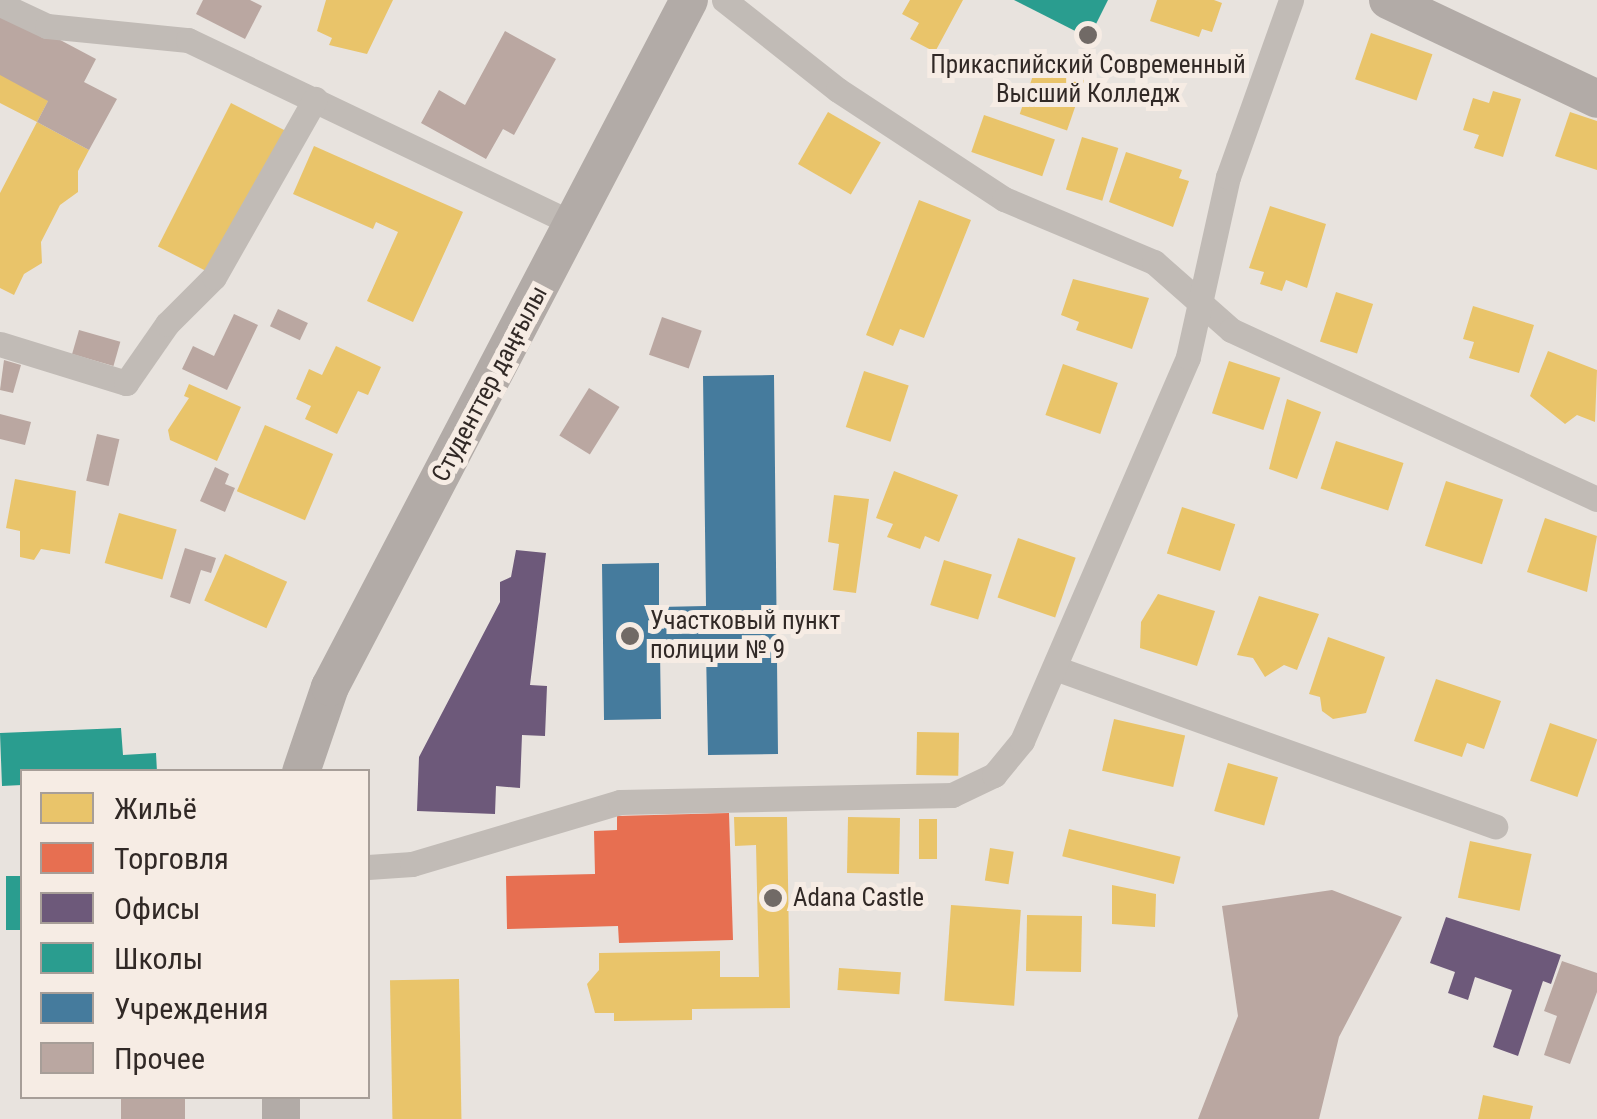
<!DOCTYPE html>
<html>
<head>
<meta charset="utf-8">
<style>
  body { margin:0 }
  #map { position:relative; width:1597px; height:1119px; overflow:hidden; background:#e8e3de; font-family:"Roboto Condensed",sans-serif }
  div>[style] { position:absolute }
  .homes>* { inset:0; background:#e9c46a; transform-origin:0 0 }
  .shops>* { inset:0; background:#e76f51 }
  .offices>* { inset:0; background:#6d597a }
  .schools>* { inset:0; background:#2a9d8f; transform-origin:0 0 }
  .public>* { inset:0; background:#457b9d }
  .building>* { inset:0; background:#baa7a1; transform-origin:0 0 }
  .street>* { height:25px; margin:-12.5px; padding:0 12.5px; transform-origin:12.5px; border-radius:12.5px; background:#c1bbb6 }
  .secondary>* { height:38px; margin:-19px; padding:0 19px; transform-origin:19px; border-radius:19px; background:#b2aba7 }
  .dots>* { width:28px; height:28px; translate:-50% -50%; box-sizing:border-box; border:5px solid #f6ece4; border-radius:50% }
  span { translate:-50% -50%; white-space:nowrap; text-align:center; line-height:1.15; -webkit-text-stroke:10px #f6ece4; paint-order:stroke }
  .poi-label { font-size:25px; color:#312926 }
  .left { translate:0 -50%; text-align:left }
  .street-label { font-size:25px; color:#312926 }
  .legend { position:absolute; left:20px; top:769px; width:350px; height:330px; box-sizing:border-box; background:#f6ece4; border:2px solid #a79e98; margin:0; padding:12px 18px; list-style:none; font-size:30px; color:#312926 }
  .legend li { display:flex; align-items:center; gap:20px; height:50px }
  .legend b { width:50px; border:2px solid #a79e98 }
</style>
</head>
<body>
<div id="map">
  <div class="homes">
    <i style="clip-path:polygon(326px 0,393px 0,367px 54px,329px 45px,332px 38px,317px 31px)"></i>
    <i style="clip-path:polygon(910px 0,963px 0,935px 52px,910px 39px,919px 23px,902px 14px)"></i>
    <i style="clip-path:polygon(1157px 0,1214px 0,1222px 3px,1212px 32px,1202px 29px,1199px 37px,1150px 21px)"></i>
    <i style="left:1371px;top:33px;width:65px;height:49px;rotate:19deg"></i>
    <i style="clip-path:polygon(0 36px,32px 41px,44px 59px,64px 71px,37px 122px,0 103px)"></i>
    <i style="left:1037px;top:64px;width:50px;height:53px;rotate:19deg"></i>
    <i style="clip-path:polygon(1493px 91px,1521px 99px,1503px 157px,1474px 148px,1479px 135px,1463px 130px,1473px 98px,1489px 103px)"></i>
    <i style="left:231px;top:103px;width:64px;height:161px;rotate:27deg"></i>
    <i style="left:828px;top:112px;width:61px;height:60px;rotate:30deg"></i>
    <i style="clip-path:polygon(1570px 112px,1597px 121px,1597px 170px,1555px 156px)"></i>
    <i style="left:984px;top:115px;width:75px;height:39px;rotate:19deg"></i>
    <i style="clip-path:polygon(37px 122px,89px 150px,78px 171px,78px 192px,60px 205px,41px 242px,42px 263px,24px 274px,14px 295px,0 288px,0 193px)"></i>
    <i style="left:1082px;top:137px;width:38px;height:55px;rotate:17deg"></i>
    <i style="clip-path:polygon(314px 146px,463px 212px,413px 322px,367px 301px,398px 232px,376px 222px,373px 229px,293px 194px)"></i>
    <i style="clip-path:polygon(1126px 152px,1182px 170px,1179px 178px,1189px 181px,1173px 227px,1109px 202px)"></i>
    <i style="clip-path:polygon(919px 200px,971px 220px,924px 338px,900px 329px,893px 346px,866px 335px)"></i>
    <i style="clip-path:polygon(1270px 206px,1326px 224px,1307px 288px,1286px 280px,1282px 291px,1260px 284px,1264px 272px,1249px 268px)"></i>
    <i style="clip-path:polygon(1073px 279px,1149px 298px,1132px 349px,1076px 330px,1079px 322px,1061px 315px)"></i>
    <i style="left:1336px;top:292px;width:39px;height:52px;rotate:18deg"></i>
    <i style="clip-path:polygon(1473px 306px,1534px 325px,1519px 373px,1469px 358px,1474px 342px,1463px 339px)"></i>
    <i style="clip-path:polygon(336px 346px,381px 367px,368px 395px,358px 391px,337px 434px,305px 419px,311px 406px,296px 399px,309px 369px,322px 375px)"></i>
    <i style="clip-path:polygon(1548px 351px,1597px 370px,1595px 422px,1577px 415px,1565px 424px,1530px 396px)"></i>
    <i style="left:1229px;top:361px;width:54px;height:55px;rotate:18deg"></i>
    <i style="left:1063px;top:364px;width:58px;height:54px;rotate:19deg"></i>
    <i style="left:864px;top:371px;width:47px;height:59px;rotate:18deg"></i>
    <i style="clip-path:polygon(189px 384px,241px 407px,217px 461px,170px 440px,168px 430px,189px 398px,184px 396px)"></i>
    <i style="clip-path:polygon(1287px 399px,1321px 412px,1297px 479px,1269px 469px)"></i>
    <i style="left:265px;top:425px;width:74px;height:72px;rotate:23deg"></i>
    <i style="left:1336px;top:441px;width:71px;height:50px;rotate:18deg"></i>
    <i style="clip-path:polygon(894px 471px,958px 495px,939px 542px,925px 536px,920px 549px,887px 537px,893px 524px,876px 518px)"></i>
    <i style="clip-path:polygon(15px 479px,76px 491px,70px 554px,41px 549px,34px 560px,20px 557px,20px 531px,6px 528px)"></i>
    <i style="left:1446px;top:481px;width:60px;height:68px;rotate:18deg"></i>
    <i style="clip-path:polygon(834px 495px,869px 499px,856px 593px,833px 590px,839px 544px,828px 542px)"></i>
    <i style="left:1182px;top:507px;width:56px;height:49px;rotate:18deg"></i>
    <i style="left:119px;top:513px;width:60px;height:52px;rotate:16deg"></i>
    <i style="clip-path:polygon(1545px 518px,1597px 536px,1587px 592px,1527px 572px)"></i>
    <i style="left:1018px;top:538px;width:61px;height:63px;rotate:19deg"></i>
    <i style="left:225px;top:554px;width:68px;height:51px;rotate:24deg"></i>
    <i style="left:944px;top:560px;width:50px;height:47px;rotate:17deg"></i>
    <i style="clip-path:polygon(1158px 594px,1215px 611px,1197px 666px,1140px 648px,1141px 622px)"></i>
    <i style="clip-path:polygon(1259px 596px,1319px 614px,1297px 670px,1284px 665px,1265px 677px,1253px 658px,1237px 655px)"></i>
    <i style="clip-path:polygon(1328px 637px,1385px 657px,1366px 713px,1333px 719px,1322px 711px,1320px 697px,1309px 694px)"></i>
    <i style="clip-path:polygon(1436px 679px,1501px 701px,1484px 749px,1467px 743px,1462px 757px,1414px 741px)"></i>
    <i style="left:1114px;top:719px;width:73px;height:53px;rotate:13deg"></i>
    <i style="left:1550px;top:723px;width:50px;height:61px;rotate:19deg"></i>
    <i style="left:917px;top:732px;width:42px;height:43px;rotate:1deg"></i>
    <i style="left:1228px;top:763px;width:52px;height:50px;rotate:16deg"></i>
    <i style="clip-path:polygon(734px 817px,787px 817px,790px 1008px,692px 1009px,692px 1020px,614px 1021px,614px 1013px,595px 1013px,587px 984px,599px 970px,599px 953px,720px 951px,720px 977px,759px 977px,756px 845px,735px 846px)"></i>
    <i style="left:848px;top:817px;width:52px;height:56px;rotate:1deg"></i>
    <i style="left:919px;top:819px;width:18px;height:40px"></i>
    <i style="left:1069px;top:829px;width:115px;height:28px;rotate:14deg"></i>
    <i style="left:1470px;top:841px;width:63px;height:58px;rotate:12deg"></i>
    <i style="left:990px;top:848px;width:24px;height:33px;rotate:9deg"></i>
    <i style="clip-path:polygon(1112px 885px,1156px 894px,1155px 927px,1112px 924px)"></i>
    <i style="left:951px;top:905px;width:70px;height:96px;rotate:4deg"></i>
    <i style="left:1027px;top:915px;width:55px;height:56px;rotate:1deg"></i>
    <i style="left:839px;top:968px;width:62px;height:22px;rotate:4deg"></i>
    <i style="left:459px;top:979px;width:140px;height:69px;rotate:89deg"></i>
    <i style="clip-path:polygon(1483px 1095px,1533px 1106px,1530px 1119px,1478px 1119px)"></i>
  </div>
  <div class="shops">
    <i style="clip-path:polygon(729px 813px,733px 940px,619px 943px,618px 926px,507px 929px,506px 876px,595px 874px,594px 831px,617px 830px,617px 816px)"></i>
  </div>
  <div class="offices">
    <i style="clip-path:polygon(516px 550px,546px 553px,530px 685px,547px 686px,545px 736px,522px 735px,520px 788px,496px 786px,495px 814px,417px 811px,419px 757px,500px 602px,500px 582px,511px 577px)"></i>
    <i style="clip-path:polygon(1446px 917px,1561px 955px,1551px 984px,1543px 981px,1518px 1056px,1493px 1047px,1512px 990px,1475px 977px,1468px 1000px,1448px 993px,1455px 972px,1430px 963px)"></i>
  </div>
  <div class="schools">
    <i style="clip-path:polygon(1014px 0,1108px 0,1089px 38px)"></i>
    <i style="clip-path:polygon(121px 728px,123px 755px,156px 753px,157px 772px,22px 772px,22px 785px,2px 786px,0 733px)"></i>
    <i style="left:6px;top:876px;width:16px;height:54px"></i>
  </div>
  <div class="public">
    <i style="clip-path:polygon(774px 375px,778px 754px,708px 755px,706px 650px,660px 651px,661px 719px,604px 720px,602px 564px,659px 563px,659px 607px,706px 606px,703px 376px)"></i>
  </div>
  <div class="building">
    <i style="clip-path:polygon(203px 0,250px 0,262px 6px,245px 39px,196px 14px)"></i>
    <i style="clip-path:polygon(0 8px,96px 59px,84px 82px,117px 99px,89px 150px,37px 122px,48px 101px,0 75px)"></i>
    <i style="clip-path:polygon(505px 31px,556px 59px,514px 135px,503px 129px,486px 159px,421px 123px,439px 90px,465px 105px)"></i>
    <i style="left:278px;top:309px;width:33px;height:19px;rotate:25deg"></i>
    <i style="clip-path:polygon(234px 314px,258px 325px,227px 390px,182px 369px,193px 346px,214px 356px)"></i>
    <i style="left:662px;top:317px;width:42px;height:40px;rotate:19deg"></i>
    <i style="left:79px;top:330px;width:43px;height:25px;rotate:16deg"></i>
    <i style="clip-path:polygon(4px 360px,21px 365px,13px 393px,0 390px)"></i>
    <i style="left:589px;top:388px;width:36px;height:56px;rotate:32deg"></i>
    <i style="clip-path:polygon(0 414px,31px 422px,25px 445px,0 439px)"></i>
    <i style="left:97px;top:434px;width:23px;height:48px;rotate:13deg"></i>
    <i style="clip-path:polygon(215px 467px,229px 474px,225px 484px,235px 488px,225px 512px,200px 501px)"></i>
    <i style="clip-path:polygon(185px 548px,216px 558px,211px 573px,201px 570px,190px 604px,170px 597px)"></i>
    <i style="clip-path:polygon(1332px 890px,1402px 917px,1339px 1037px,1319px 1119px,1198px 1119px,1238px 1016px,1222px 906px)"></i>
    <i style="clip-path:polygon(1562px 961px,1597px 973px,1597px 992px,1570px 1064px,1544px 1055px,1557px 1016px,1544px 1011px)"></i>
    <i style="left:121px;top:1096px;width:64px;height:23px"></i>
  </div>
  <div class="street">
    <i style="left:724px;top:0;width:145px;rotate:38.3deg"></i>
    <i style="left:838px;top:90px;width:199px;rotate:33.3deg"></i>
    <i style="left:1004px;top:199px;width:163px;rotate:22.8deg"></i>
    <i style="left:1154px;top:262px;width:103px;rotate:41.4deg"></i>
    <i style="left:1231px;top:330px;width:403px;rotate:24.8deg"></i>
    <i style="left:0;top:4px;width:52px;rotate:25.1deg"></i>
    <i style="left:47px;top:26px;width:142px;rotate:5.7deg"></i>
    <i style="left:188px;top:40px;width:429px;rotate:25.5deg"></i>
    <i style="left:0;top:344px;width:132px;rotate:17.2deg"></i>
    <i style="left:126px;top:383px;width:72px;rotate:-55.2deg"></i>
    <i style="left:167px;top:324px;width:66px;rotate:-45deg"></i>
    <i style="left:214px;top:277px;width:205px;rotate:-60.4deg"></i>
    <i style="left:1055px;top:668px;width:468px;rotate:19.8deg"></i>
    <i style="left:368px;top:867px;width:44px;rotate:-3.9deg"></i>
    <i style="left:412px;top:864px;width:217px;rotate:-16.6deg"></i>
    <i style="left:620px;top:802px;width:332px;rotate:-1.2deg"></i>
    <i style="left:952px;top:795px;width:47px;rotate:-25.5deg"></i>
    <i style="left:994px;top:775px;width:44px;rotate:-50.5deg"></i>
    <i style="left:1022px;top:741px;width:418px;rotate:-66.6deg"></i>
    <i style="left:1188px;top:357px;width:184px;rotate:-77.5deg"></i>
    <i style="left:1228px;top:177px;width:188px;rotate:-70.4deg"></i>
  </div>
  <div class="secondary">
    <i style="left:1388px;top:0;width:231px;rotate:25.3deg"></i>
    <i style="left:301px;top:772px;width:90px;rotate:-71.2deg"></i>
    <i style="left:330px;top:687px;width:775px;rotate:-62.41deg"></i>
    <i style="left:281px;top:1096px;width:23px;rotate:90deg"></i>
  </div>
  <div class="dots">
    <i style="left:1088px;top:35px;background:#716a66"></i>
    <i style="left:630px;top:636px;background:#716a66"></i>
    <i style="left:773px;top:898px;background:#716a66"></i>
  </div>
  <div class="poi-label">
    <span style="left:1088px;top:80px">Прикаспийский Современный<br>Высший Колледж</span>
    <span class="left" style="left:650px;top:636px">Участковый пункт<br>полиции № 9</span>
    <span class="left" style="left:793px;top:898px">Adana Сastle</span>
  </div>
  <div class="street-label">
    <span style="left:490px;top:384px;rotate:-62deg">Студенттер даңғылы</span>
  </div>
  <ul class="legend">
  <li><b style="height:28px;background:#e9c46a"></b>Жильё</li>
  <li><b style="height:28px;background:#e76f51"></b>Торговля</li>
  <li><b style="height:28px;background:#6d597a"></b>Офисы</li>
  <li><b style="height:28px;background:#2a9d8f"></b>Школы</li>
  <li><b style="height:28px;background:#457b9d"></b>Учреждения</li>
  <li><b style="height:28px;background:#baa7a1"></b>Прочее</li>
  </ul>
</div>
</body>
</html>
